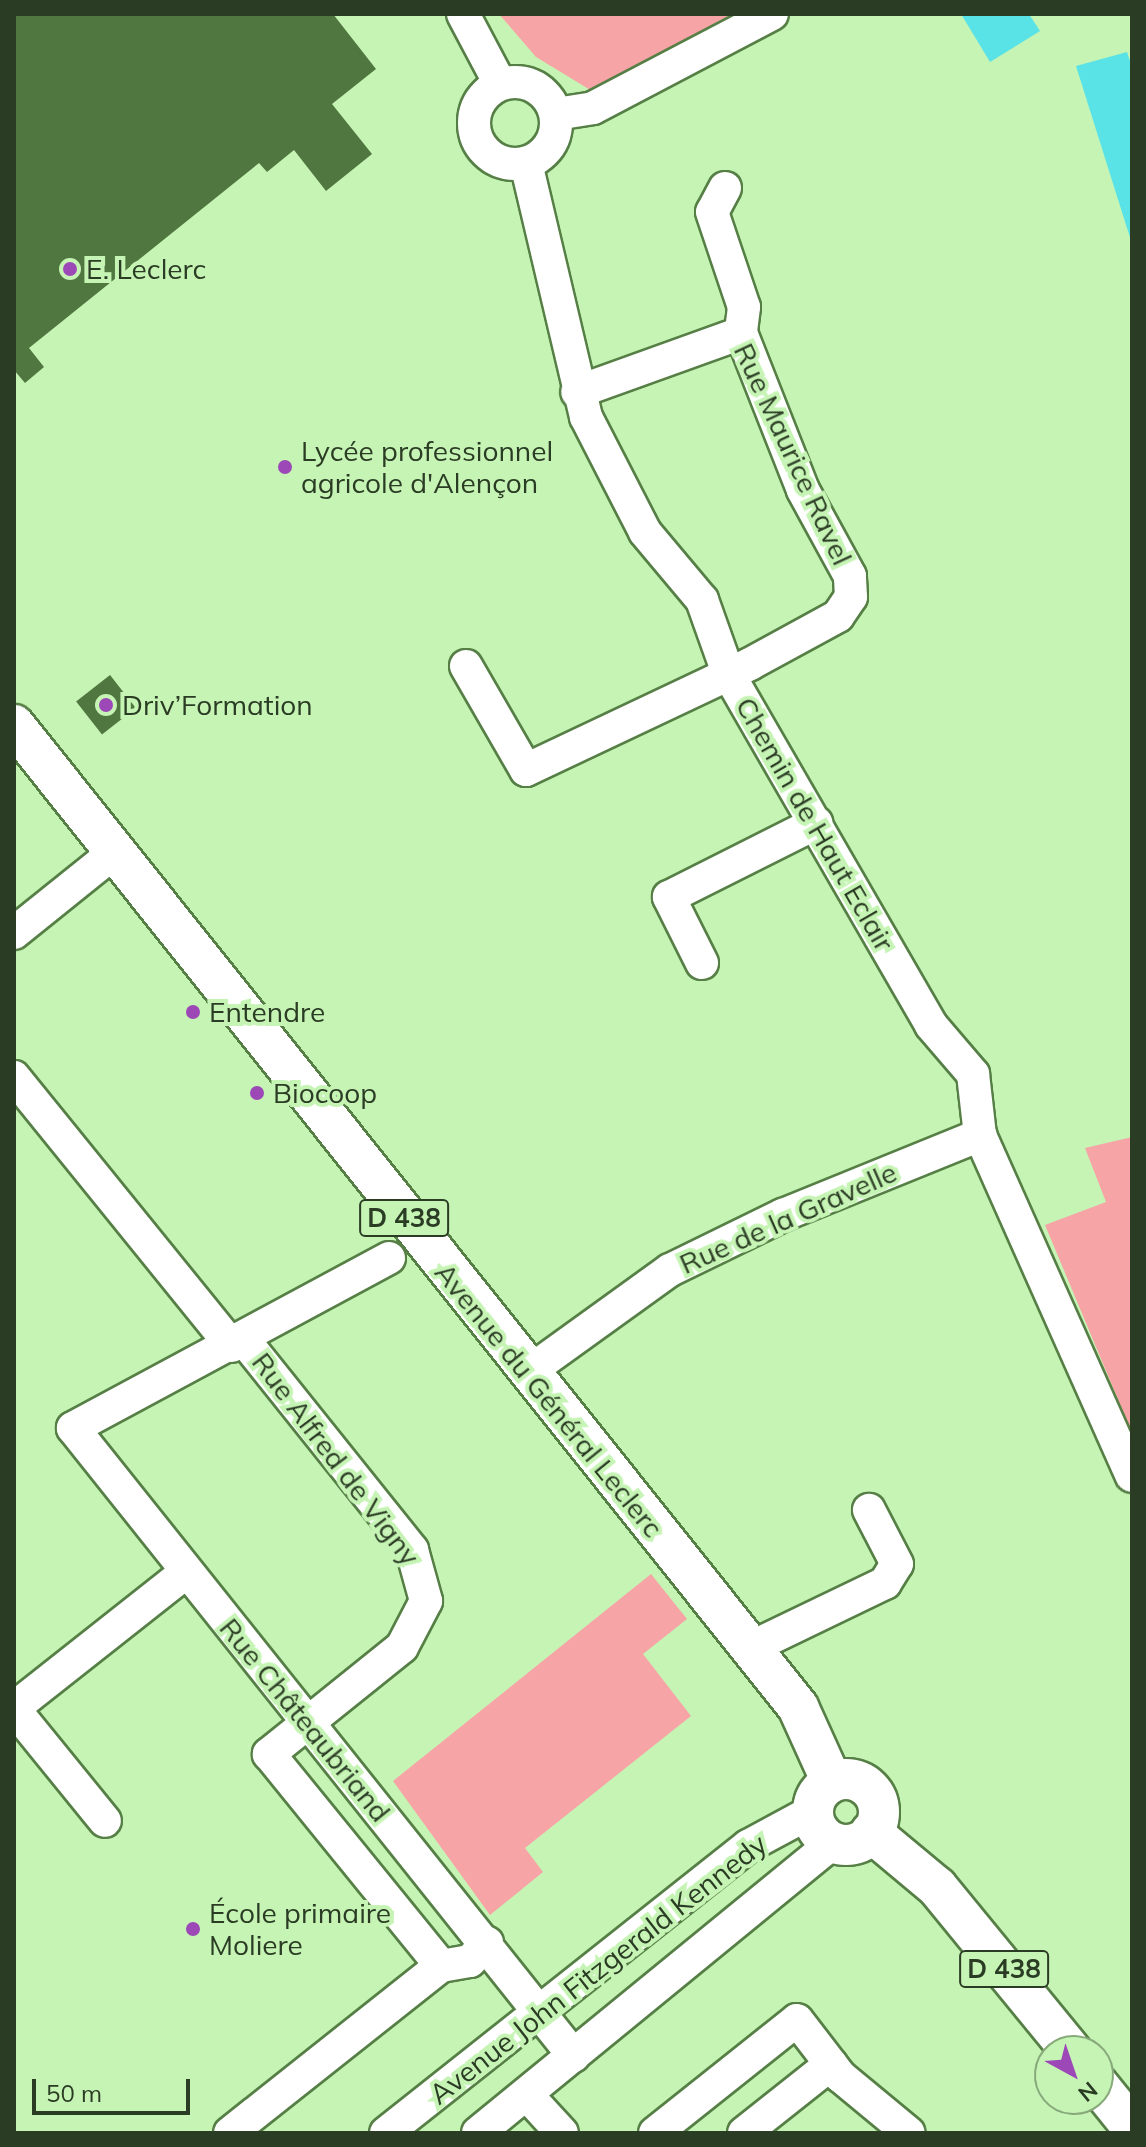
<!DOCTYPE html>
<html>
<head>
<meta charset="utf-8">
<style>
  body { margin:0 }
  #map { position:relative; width:1146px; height:2147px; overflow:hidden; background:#c6f4b5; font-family:Mulish,sans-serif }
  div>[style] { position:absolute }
  .green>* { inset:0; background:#f7a4a7 }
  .water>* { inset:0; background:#5ae3e6 }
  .building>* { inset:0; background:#4f773f; transform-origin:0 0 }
  .roads { filter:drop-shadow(2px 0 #567f46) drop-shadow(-2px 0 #567f46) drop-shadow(0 2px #567f46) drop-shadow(0 -2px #567f46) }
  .minor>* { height:32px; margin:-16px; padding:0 16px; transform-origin:16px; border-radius:16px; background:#fff }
  .minor>.ring { margin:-16px; padding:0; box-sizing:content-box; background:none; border:32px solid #fff; border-radius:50% }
  .major>* { height:40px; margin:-20px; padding:0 20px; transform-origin:20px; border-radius:20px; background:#fff }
  .major>.ring { margin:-20px; padding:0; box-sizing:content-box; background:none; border:40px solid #fff; border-radius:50% }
  .dots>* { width:22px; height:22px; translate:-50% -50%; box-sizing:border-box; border:4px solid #c6f4b5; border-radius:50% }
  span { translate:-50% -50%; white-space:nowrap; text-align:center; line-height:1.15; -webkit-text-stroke:8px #c6f4b5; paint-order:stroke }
  .shield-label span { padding:2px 6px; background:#c6f4b5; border:2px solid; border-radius:6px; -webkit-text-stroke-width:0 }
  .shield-label { font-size:26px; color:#2b3c24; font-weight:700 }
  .poi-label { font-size:28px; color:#2b3c24 }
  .left { translate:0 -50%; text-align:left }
  .street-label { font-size:28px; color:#2b3c24 }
  .frame { position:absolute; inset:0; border:16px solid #2b3c24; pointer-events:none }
  .north { position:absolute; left:1034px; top:2035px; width:80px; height:80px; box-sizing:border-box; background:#c6f4b5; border:2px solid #88aa7b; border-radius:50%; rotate:140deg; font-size:22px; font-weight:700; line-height:32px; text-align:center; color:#2b3c24 }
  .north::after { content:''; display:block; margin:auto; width:28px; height:36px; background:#9c49b7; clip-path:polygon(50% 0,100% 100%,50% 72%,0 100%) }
  .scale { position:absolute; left:32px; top:2079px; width:158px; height:36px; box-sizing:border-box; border:4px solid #2b3c24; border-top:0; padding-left:10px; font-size:24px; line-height:28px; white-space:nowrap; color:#2b3c24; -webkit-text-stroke:6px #c6f4b5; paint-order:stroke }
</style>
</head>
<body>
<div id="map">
  <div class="green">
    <i style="clip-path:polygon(499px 14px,732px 14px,592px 91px,536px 57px)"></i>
    <i style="clip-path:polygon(1132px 1137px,1132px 1433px,1045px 1225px,1106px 1202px,1085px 1148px)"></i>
    <i style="clip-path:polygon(651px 1574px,687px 1619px,643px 1654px,691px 1716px,525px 1848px,543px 1872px,490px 1915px,393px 1781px)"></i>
  </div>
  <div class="water">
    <i style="clip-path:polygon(961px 14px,1029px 14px,1040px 31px,990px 62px)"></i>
    <i style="clip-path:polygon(1127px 52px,1132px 67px,1132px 244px,1076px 66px)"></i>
  </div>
  <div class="building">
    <i style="clip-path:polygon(14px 14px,333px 14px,376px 69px,332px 104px,372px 154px,326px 191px,294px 150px,267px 172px,259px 163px,29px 348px,44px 367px,25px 383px,14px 370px)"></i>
    <i style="left:110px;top:675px;width:42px;height:43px;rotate:52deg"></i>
  </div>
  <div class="roads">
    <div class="minor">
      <i style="left:463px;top:14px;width:79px;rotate:62.1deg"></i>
      <i class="ring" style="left:474px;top:82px;width:50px;height:50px"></i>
      <i style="left:556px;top:114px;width:37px;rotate:-9deg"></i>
      <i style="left:593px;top:108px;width:202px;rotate:-27.7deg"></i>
      <i style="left:526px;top:163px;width:261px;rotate:76.7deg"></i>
      <i style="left:586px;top:417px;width:129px;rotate:62.8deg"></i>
      <i style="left:645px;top:532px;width:89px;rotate:50deg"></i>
      <i style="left:702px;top:600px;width:77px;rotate:70.4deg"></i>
      <i style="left:728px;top:673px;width:406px;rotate:60deg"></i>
      <i style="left:931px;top:1025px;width:65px;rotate:49.4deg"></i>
      <i style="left:973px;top:1074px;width:61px;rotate:83.5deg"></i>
      <i style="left:980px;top:1135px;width:373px;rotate:66deg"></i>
      <i style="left:725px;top:188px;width:27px;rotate:118deg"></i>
      <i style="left:712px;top:212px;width:100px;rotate:71.4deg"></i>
      <i style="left:744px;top:307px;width:26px;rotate:97deg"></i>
      <i style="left:466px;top:666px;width:120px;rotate:60deg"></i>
      <i style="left:526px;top:770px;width:248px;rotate:-25.3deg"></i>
      <i style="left:750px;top:664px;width:100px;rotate:-28.6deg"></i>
      <i style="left:838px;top:616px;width:23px;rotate:-56deg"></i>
      <i style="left:851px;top:597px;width:21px;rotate:-93deg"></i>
      <i style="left:850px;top:576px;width:98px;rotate:-118.7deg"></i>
      <i style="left:803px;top:490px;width:169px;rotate:-111.5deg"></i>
      <i style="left:741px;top:333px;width:174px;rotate:160.2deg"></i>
      <i style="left:14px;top:933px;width:131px;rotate:-38.8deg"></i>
      <i style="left:702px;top:963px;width:74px;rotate:-116.6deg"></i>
      <i style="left:669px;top:897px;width:165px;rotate:-26.7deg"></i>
      <i style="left:14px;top:1077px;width:346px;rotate:51deg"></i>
      <i style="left:389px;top:1258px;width:359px;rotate:151.7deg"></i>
      <i style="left:73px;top:1428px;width:803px;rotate:51.42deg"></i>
      <i style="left:244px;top:1340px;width:269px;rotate:51.3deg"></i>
      <i style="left:412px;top:1550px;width:53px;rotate:74.6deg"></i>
      <i style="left:426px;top:1601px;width:52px;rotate:117.6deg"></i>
      <i style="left:402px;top:1647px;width:171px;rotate:141.2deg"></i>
      <i style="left:269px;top:1754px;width:273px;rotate:50.9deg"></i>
      <i style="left:441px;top:1966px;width:29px;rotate:-10deg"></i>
      <i style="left:470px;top:1961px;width:25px;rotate:-47deg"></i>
      <i style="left:527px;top:1373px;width:176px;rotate:-35.8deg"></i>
      <i style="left:670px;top:1270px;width:126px;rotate:-26deg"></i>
      <i style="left:783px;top:1215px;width:213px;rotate:-22.1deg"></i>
      <i style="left:750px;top:1648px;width:150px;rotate:-25.7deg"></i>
      <i style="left:885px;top:1583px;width:22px;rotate:-58deg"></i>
      <i style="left:897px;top:1564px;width:61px;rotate:-117.4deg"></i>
      <i style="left:14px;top:1708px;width:218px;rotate:-38.3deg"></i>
      <i style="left:14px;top:1709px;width:144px;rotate:50.9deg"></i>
      <i style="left:528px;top:2096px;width:50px;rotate:47.4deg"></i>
      <i style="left:230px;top:2133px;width:269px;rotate:-38.4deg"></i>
      <i style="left:386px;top:2133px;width:462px;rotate:-38.4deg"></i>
      <i style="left:748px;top:1846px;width:74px;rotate:-28.3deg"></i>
      <i style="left:478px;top:2133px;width:459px;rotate:-39.3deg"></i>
      <i style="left:655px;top:2133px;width:181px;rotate:-38.5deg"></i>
      <i style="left:797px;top:2020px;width:71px;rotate:52.5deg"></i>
      <i style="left:840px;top:2076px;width:89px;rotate:39.6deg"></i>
      <i style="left:744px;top:2133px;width:111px;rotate:-38.4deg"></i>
    </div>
    <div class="major">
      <i style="left:14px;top:725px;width:1257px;rotate:51.4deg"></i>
      <i style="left:798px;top:1707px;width:82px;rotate:65.6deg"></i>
      <i class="ring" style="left:813px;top:1779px;width:26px;height:26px"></i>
      <i style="left:871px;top:1832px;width:86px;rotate:39.8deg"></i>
      <i style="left:937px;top:1887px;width:212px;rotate:50.7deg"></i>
      <i style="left:1098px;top:2085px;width:54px;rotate:51deg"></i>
    </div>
  </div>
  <div class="dots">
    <i style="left:70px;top:269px;background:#9c49b7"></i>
    <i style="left:285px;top:467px;background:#9c49b7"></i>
    <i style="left:106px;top:705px;background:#9c49b7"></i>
    <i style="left:193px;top:1012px;background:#9c49b7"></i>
    <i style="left:257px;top:1093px;background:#9c49b7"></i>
    <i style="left:193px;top:1929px;background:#9c49b7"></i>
  </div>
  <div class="shield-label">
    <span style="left:404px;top:1218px">D 438</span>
    <span style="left:1004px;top:1969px">D 438</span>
  </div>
  <div class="poi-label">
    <span class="left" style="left:86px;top:269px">E. Leclerc</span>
    <span class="left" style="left:301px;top:467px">Lycée professionnel<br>agricole d'Alençon</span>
    <span class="left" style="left:122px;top:705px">Driv’Formation</span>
    <span class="left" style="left:209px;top:1012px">Entendre</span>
    <span class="left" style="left:273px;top:1093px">Biocoop</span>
    <span class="left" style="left:209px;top:1929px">École primaire<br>Moliere</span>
  </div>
  <div class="street-label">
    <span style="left:793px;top:454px;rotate:65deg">Rue Maurice Ravel</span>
    <span style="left:815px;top:824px;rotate:60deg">Chemin de Haut Eclair</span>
    <span style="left:788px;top:1218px;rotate:-24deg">Rue de la Gravelle</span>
    <span style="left:549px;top:1400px;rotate:51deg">Avenue du Général Leclerc</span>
    <span style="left:336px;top:1459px;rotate:53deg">Rue Alfred de Vigny</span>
    <span style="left:305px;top:1720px;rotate:51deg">Rue Châteaubriand</span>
    <span style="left:598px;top:1969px;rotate:-38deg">Avenue John Fitzgerald Kennedy</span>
  </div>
  <div class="frame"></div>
  <div class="north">N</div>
  <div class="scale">50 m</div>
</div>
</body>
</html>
